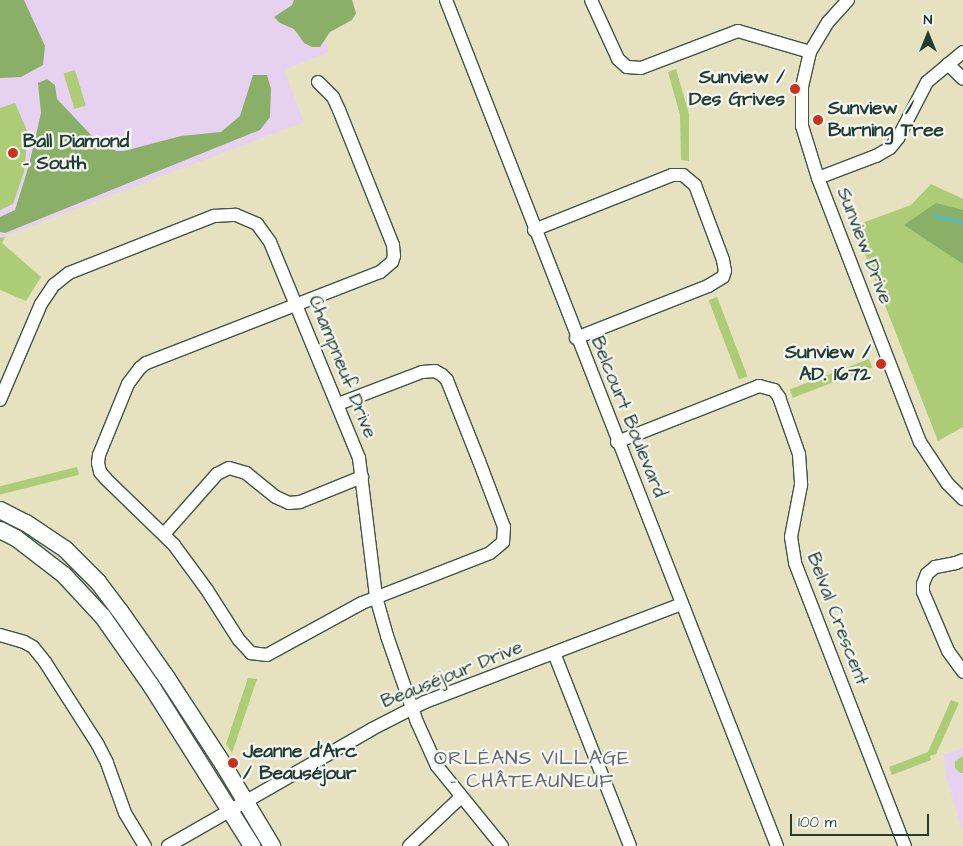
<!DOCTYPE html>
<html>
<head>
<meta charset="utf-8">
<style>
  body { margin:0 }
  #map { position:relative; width:963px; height:846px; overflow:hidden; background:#e6e1be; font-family:"Architects Daughter",sans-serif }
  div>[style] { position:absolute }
  .built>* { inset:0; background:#e6d2f0 }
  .green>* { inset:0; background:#accc75; transform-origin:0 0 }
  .forest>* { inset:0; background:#89b066 }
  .stream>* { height:2.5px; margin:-1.25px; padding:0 1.25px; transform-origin:1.25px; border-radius:1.25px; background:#4fbbc9 }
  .roads { filter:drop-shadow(1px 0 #3d5649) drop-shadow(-1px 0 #3d5649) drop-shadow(0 1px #3d5649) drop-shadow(0 -1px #3d5649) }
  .minor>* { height:12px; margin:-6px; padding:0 6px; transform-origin:6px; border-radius:6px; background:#fff }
  .major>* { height:16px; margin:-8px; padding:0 8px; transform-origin:8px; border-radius:8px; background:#fff }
  .dots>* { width:14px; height:14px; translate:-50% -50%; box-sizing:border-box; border:2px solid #f6f6f2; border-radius:50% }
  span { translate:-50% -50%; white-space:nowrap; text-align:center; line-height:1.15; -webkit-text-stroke:4.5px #f6f6f2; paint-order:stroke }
  .poi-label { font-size:19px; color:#1f3d34; font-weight:700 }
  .right { translate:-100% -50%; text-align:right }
  .left { translate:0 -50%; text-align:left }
  .street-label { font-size:19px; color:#1f3d34 }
  .neighbourhood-label { font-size:20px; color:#626673; letter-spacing:1px }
  .north { position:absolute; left:903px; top:10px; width:50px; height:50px; -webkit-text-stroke:4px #f6f6f2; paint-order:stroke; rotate:0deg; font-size:14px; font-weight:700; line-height:20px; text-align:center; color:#1f3d34 }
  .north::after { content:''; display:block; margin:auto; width:18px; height:22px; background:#1f3d34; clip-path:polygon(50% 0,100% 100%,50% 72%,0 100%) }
  .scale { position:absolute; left:790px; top:814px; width:139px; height:22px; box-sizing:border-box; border:2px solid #1f3d34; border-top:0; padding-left:6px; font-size:15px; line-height:18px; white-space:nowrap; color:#1f3d34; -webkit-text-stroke:4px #f6f6f2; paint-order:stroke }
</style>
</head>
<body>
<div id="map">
  <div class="built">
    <i style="clip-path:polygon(0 0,308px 0,329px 52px,284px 70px,304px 122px,0 238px)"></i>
    <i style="clip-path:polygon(963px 748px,963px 831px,947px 780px,943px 754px)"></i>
  </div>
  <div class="green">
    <i style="clip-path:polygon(676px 69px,689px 114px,689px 161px,681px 160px,680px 115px,668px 72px)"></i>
    <i style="left:75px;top:70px;width:37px;height:12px;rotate:73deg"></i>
    <i style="clip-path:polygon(15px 103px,28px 133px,24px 172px,13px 204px,0 210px,0 108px)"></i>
    <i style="clip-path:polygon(931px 184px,963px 199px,963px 427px,938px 441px,854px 226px,911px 205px)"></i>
    <i style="clip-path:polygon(5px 237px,2px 243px,41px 277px,26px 301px,0 290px,0 238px)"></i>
    <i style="left:717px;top:297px;width:85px;height:9px;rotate:69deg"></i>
    <i style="left:869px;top:359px;width:9px;height:85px;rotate:69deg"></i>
    <i style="left:77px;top:467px;width:8px;height:82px;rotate:76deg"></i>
    <i style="clip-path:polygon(248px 678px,257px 679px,232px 753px,226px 744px)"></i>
    <i style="clip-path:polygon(951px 700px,959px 703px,936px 754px,930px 756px,931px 760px,892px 775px,889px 767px,928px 752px)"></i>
    <i style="clip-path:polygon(963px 756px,963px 773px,960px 773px,955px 768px,955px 761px)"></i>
  </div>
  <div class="forest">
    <i style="clip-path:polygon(0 0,24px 0,45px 46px,43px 65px,21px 77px,0 78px)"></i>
    <i style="clip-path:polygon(294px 0,352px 0,356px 13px,352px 20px,330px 32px,320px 47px,312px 47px,304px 43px,294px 29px,280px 23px,274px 17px,292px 5px)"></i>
    <i style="clip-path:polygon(253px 75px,267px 75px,271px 89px,270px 117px,260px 130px,5px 233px,0 232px,0 217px,15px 210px,29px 165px,41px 113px,38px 83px,47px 79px,55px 85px,57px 99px,91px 135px,116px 151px,124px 151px,181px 136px,221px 132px,240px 116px)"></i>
    <i style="clip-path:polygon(936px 203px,963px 210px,963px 264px,904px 225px)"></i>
  </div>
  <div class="stream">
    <i style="left:935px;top:215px;width:29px;rotate:14deg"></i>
  </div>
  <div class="roads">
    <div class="minor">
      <i style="left:446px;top:0;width:908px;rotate:68.63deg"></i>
      <i style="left:591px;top:0;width:65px;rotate:65.4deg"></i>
      <i style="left:618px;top:59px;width:12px;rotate:42deg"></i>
      <i style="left:627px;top:67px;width:14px;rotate:4deg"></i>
      <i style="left:641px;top:68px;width:104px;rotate:-20.9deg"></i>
      <i style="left:738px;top:31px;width:75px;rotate:16.3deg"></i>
      <i style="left:848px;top:0;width:30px;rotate:132deg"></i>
      <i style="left:828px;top:22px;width:35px;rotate:121deg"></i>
      <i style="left:810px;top:52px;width:36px;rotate:103deg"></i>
      <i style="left:802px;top:87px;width:39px;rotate:90deg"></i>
      <i style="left:802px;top:126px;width:54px;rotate:72.9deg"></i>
      <i style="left:818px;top:178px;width:283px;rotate:68.9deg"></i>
      <i style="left:920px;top:442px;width:49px;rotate:56.6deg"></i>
      <i style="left:947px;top:483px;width:23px;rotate:45deg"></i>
      <i style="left:948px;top:64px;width:21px;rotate:45deg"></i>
      <i style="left:318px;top:82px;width:21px;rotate:45deg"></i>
      <i style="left:333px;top:97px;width:14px;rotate:65deg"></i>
      <i style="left:339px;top:110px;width:145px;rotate:68.2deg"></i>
      <i style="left:393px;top:245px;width:11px;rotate:85deg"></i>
      <i style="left:394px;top:256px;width:6px;rotate:108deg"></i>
      <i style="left:392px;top:262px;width:16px;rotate:140deg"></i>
      <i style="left:380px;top:272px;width:251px;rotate:158.7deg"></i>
      <i style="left:146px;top:363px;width:8px;rotate:140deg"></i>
      <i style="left:140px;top:368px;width:20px;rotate:127deg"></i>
      <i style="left:128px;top:384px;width:77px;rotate:112.2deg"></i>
      <i style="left:99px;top:455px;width:8px;rotate:97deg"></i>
      <i style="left:98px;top:463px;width:9px;rotate:77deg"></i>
      <i style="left:100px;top:472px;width:9px;rotate:49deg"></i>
      <i style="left:106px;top:479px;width:95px;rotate:44.1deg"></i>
      <i style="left:174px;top:545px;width:56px;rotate:53.7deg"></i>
      <i style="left:207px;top:590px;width:59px;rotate:57.4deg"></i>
      <i style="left:239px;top:640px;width:18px;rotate:47deg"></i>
      <i style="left:251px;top:653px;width:16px;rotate:7deg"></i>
      <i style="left:267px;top:655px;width:108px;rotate:-28.7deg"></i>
      <i style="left:362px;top:603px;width:137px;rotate:-21.3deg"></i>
      <i style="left:490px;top:553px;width:17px;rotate:-40deg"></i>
      <i style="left:503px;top:542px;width:15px;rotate:-86deg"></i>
      <i style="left:504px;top:527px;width:71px;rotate:-110.7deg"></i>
      <i style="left:479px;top:461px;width:87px;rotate:-111.6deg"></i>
      <i style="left:447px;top:380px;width:7px;rotate:-135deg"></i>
      <i style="left:442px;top:375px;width:8px;rotate:-150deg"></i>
      <i style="left:435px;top:371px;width:13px;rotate:176deg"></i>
      <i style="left:422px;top:372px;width:90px;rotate:159.1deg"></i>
      <i style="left:818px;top:178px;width:62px;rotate:-20.8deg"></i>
      <i style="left:876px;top:156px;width:16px;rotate:-30deg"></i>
      <i style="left:890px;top:148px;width:13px;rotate:-51deg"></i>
      <i style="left:898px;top:138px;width:63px;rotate:-62.6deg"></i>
      <i style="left:927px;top:82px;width:47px;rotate:-39.8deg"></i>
      <i style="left:534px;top:230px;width:149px;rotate:-21.7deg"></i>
      <i style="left:672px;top:175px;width:11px"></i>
      <i style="left:683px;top:175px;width:16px;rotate:40deg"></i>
      <i style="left:695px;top:185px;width:80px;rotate:69.5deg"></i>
      <i style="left:723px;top:260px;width:11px;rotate:80deg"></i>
      <i style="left:725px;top:271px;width:6px;rotate:108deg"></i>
      <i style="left:723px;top:277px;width:17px;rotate:149deg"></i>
      <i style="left:708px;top:286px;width:142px;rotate:158.5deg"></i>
      <i style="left:0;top:400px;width:104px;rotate:-66.9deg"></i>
      <i style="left:41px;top:304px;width:23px;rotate:-56deg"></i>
      <i style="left:54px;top:285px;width:19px;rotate:-39deg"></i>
      <i style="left:69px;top:273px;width:156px;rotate:-21.5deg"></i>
      <i style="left:214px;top:216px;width:22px;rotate:-3deg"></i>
      <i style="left:236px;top:215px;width:23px;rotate:23deg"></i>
      <i style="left:257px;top:224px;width:22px;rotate:54deg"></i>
      <i style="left:270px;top:242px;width:234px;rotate:67.6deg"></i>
      <i style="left:359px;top:458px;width:140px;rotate:83deg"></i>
      <i style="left:376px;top:597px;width:41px;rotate:74.2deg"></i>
      <i style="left:387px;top:636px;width:91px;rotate:70.8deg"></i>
      <i style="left:417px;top:722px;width:48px;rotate:65.6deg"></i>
      <i style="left:437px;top:766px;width:103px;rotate:50.9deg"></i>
      <i style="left:617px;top:442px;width:153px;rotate:-21.5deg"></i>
      <i style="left:759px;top:386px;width:16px;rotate:15deg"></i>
      <i style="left:774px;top:390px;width:9px;rotate:54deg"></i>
      <i style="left:779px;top:397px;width:60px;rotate:70.7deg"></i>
      <i style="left:799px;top:454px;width:31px;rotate:86deg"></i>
      <i style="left:801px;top:485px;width:53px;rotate:100.9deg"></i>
      <i style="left:791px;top:537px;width:26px;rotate:81deg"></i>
      <i style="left:795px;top:563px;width:304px;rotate:68.8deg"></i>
      <i style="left:164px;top:534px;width:80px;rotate:-48.5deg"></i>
      <i style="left:217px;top:474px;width:13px;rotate:-27deg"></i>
      <i style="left:229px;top:468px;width:18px;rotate:16deg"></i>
      <i style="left:246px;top:473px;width:38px;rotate:39deg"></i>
      <i style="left:276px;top:497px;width:14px;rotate:25deg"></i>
      <i style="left:289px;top:503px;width:11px;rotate:-5deg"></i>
      <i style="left:300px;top:502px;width:67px;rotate:-22deg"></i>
      <i style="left:963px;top:560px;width:8px;rotate:157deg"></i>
      <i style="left:956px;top:563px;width:21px;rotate:169deg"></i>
      <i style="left:935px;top:567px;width:11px;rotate:139deg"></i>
      <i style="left:927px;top:574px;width:11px;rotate:112deg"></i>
      <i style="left:923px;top:584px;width:8px;rotate:90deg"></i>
      <i style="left:923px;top:592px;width:64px;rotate:67deg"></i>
      <i style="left:948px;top:651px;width:26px;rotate:54deg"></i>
      <i style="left:0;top:635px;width:25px;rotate:16deg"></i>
      <i style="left:24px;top:642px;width:10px;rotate:29deg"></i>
      <i style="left:33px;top:647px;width:19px;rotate:51deg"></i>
      <i style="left:45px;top:662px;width:98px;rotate:57.4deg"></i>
      <i style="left:98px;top:745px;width:20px;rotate:63deg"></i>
      <i style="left:107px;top:763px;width:53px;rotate:70.2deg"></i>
      <i style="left:125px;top:813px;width:39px;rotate:59deg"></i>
      <i style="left:554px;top:653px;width:207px;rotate:68.5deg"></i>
      <i style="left:168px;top:846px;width:235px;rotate:-29.8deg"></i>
      <i style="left:372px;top:729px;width:59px;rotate:-27deg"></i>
      <i style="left:425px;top:702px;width:275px;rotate:-20.9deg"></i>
      <i style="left:409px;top:846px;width:71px;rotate:-43.3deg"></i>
    </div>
    <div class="major">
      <i style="left:0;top:510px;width:29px;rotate:27deg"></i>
      <i style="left:26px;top:523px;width:47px;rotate:33.7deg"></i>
      <i style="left:65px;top:549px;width:47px;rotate:45deg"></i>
      <i style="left:98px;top:582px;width:36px;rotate:53deg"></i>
      <i style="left:120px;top:611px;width:82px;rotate:55deg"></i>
      <i style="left:167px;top:678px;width:103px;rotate:56.9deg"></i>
      <i style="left:223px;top:764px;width:96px;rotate:59.1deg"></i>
      <i style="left:0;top:530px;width:18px;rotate:27deg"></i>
      <i style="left:16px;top:538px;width:61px;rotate:37.6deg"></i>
      <i style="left:64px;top:575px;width:57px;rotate:47.1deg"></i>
      <i style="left:103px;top:617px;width:85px;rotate:55deg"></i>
      <i style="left:152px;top:687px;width:188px;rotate:57.8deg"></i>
    </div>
  </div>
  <div class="dots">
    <i style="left:795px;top:89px;background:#c8321e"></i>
    <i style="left:818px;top:120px;background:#c8321e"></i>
    <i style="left:13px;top:153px;background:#c8321e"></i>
    <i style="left:881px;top:364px;background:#c8321e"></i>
    <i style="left:233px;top:763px;background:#c8321e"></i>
  </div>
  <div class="poi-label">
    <span class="right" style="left:785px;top:89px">Sunview /<br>Des Grives</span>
    <span class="left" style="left:828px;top:120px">Sunview /<br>Burning Tree</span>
    <span class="left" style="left:23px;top:153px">Ball Diamond<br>- South</span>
    <span class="right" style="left:871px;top:364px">Sunview /<br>AD. 1672</span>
    <span class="left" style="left:243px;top:763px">Jeanne d'Arc<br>/ Beauséjour</span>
  </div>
  <div class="street-label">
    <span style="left:864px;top:246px;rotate:69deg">Sunview Drive</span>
    <span style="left:342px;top:367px;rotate:68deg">Champneuf Drive</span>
    <span style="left:628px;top:417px;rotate:68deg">Belcourt Boulevard</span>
    <span style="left:837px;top:619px;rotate:69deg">Belval Crescent</span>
    <span style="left:452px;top:675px;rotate:-22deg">Beauséjour Drive</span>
  </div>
  <div class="neighbourhood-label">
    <span style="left:532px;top:770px">ORLÉANS VILLAGE<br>- CHÂTEAUNEUF</span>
  </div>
  <div class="north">N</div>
  <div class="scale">100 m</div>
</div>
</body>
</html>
